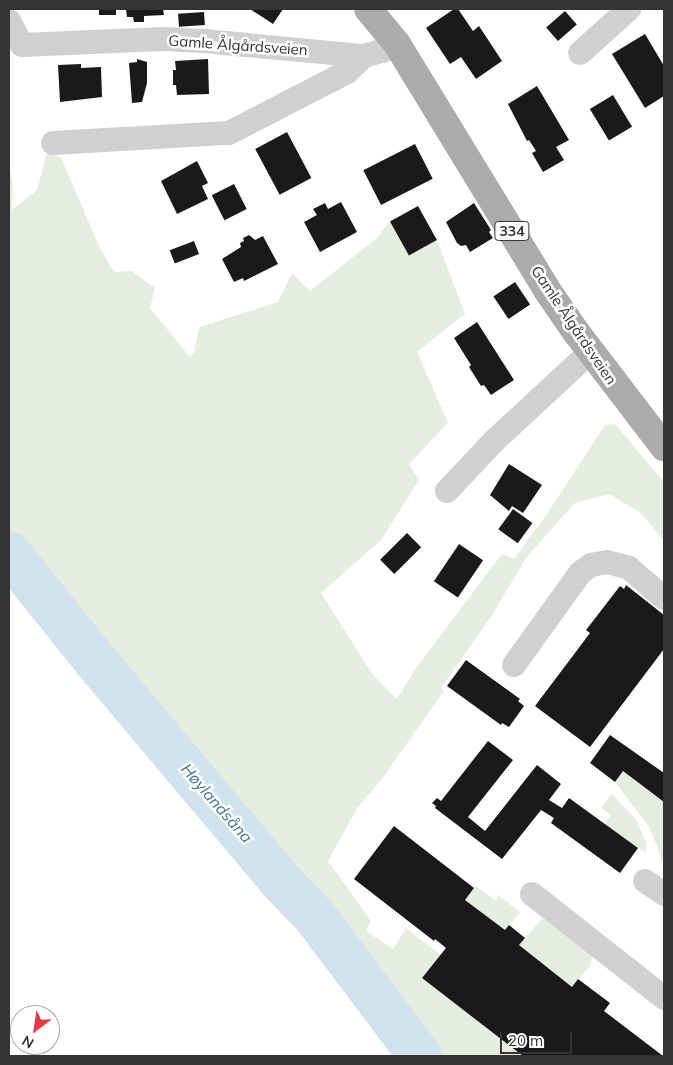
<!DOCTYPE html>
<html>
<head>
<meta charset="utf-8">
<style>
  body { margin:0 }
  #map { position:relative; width:673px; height:1065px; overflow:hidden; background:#fff; font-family:Mulish,sans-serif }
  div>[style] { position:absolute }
  .green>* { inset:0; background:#e6ecdf }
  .river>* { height:44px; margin:-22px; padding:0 22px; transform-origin:22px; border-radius:22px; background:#cfe2ee }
  .building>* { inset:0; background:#1a1a1a; transform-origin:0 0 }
  .minor>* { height:24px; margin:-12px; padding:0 12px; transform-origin:12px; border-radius:12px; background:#d0d0d0 }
  .major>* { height:28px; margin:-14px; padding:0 14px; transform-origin:14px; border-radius:14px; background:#ababab }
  span { translate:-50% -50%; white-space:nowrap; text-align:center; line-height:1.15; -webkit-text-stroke:5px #fff; paint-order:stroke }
  .shield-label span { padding:1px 4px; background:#fff; border:1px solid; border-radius:4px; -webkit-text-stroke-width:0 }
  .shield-label { font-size:14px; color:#333; font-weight:700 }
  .street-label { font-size:15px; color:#333 }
  .water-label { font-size:16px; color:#3f7597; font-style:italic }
  .frame { position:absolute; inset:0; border:10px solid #333; pointer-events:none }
  .north { position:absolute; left:10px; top:1005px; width:50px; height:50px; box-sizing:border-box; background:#fff; border:1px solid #adadad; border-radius:50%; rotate:211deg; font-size:14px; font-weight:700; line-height:20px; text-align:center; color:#333 }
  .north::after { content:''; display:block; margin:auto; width:18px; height:22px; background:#e63946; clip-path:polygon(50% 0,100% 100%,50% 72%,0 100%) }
  .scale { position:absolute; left:500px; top:1032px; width:72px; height:22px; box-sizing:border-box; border:2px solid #333; border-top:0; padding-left:6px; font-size:15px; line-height:18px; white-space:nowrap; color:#333; -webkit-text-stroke:4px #fff; paint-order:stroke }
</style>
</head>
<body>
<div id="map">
  <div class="green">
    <i style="clip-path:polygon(47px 152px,61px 158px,100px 248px,114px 272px,132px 271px,155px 288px,150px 308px,189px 356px,194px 353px,199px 327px,278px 302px,292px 273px,310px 291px,377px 238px,390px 221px,409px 255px,437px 240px,465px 314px,417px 352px,448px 423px,409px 464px,419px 480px,381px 540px,321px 593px,373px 675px,397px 699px,414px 671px,502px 554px,514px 559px,547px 514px,605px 425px,615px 424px,664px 482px,664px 541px,641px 513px,609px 494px,575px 503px,526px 558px,492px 615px,441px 688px,444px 691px,381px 780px,358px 807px,328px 861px,371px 921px,366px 931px,393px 949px,406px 928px,441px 955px,422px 978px,523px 1056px,416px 1056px,285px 903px,9px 567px,9px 163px,13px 187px,12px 210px,37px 190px)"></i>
    <i style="clip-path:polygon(623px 771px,664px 802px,664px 864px,649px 827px,615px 782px)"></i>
    <i style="clip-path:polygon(612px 794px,637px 821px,646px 842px,646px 853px,604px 824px,611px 815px,601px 808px)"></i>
    <i style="clip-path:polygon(476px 886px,496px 901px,498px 895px,520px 912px,505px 930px,465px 900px)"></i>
    <i style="clip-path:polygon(542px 919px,548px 921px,592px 956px,591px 965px,572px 987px,519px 945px)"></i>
  </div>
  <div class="river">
    <i style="left:9px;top:553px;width:134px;rotate:51.3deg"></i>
    <i style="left:93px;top:658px;width:289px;rotate:49.9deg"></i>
    <i style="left:279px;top:879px;width:54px;rotate:46.5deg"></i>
    <i style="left:316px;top:918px;width:173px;rotate:53deg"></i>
  </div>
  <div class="building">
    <i style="left:99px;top:9px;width:17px;height:6px"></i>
    <i style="clip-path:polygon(126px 9px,163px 9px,164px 15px,144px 16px,144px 22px,134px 22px,133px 17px,127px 17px)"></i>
    <i style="clip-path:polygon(250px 9px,283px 9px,273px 24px)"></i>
    <i style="clip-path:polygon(454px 9px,458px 9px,473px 31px,479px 26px,502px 61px,476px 79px,461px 57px,450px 64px,426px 28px)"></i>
    <i style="left:565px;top:11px;width:18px;height:25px;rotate:49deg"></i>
    <i style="left:204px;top:12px;width:13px;height:26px;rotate:86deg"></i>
    <i style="clip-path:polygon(645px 34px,664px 66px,664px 96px,645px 108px,612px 54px)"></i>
    <i style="clip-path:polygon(137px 59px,147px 62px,147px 83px,142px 102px,132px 103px,129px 63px,137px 62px)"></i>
    <i style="clip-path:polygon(208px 59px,209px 94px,177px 95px,176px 85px,173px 85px,173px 70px,176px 70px,175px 61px)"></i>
    <i style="clip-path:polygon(81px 64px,81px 68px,101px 67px,102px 97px,60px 102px,58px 65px)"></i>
    <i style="clip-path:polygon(537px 86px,569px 140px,556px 147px,564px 160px,543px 172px,532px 153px,536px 151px,529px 140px,527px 141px,508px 104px)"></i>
    <i style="left:613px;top:95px;width:37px;height:27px;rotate:59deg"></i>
    <i style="left:287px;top:132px;width:52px;height:36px;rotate:62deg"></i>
    <i style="left:415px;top:144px;width:39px;height:58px;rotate:63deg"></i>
    <i style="clip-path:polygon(197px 161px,208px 183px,202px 186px,208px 199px,177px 214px,161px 181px)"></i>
    <i style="left:234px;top:184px;width:28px;height:25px;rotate:63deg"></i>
    <i style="clip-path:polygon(341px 202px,357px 232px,320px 252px,304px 222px,317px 215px,313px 209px,325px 203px,328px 209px)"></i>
    <i style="clip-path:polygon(474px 203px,491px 230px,489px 232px,493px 238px,470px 252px,466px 245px,461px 246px,457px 243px,446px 222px)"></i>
    <i style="left:418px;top:206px;width:39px;height:32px;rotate:61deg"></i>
    <i style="clip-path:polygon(249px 235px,255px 240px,263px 236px,278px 264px,244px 281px,243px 278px,234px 282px,222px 259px,241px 247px,240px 243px,244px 241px,243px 238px)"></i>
    <i style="left:194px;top:241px;width:14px;height:26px;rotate:69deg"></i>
    <i style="left:515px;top:282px;width:27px;height:26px;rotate:56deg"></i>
    <i style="clip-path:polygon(477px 322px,514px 380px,491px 395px,484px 385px,481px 386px,469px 367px,471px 365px,454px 338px)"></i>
    <i style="clip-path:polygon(509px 464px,542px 485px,523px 513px,512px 506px,509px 511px,490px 495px)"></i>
    <i style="left:513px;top:509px;width:24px;height:25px;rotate:36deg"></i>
    <i style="left:407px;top:533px;width:20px;height:38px;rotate:45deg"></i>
    <i style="left:459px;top:544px;width:29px;height:45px;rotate:34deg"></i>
    <i style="clip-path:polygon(626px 585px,664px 615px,664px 649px,590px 747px,535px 706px,590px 633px,586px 630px,620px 586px,624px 589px)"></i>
    <i style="clip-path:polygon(466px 660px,520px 699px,518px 701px,524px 706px,509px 727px,502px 723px,501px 725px,447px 686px)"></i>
    <i style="clip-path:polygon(610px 735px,664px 773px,664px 802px,623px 771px,615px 782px,590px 763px)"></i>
    <i style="clip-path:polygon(488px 741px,513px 760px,468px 817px,485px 831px,537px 765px,561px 784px,549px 800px,562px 808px,569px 798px,638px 848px,620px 873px,551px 823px,554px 818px,541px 810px,502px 859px,435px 808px,436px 806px,432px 803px,437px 798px,441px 801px)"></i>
    <i style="clip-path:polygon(394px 826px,474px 888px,465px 900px,505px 930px,509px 925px,525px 938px,519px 945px,572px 987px,578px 979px,610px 1003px,604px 1011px,663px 1056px,523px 1056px,422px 978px,446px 948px,435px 939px,434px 941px,354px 879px)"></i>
  </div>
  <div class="minor">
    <i style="left:9px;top:21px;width:27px;rotate:62deg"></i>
    <i style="left:22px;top:45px;width:141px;rotate:-2.4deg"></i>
    <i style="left:163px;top:39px;width:41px;rotate:2.8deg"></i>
    <i style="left:204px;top:41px;width:161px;rotate:5.4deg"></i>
    <i style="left:364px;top:56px;width:19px;rotate:-16deg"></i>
    <i style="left:382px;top:51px;width:17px;rotate:-25deg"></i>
    <i style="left:580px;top:53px;width:66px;rotate:-41.9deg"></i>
    <i style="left:53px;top:143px;width:176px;rotate:-3.3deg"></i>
    <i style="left:229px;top:133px;width:133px;rotate:-27.3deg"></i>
    <i style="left:347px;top:72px;width:23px;rotate:-43deg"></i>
    <i style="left:447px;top:491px;width:69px;rotate:-46.8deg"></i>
    <i style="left:494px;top:441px;width:131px;rotate:-42.8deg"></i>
    <i style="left:514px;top:665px;width:113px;rotate:-54.3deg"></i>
    <i style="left:580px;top:573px;width:14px;rotate:-36deg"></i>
    <i style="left:591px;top:565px;width:16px;rotate:-11deg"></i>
    <i style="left:607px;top:562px;width:23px;rotate:15deg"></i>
    <i style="left:629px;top:568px;width:46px;rotate:40.6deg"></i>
    <i style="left:645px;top:881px;width:23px;rotate:34deg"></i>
    <i style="left:532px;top:894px;width:168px;rotate:38.2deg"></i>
  </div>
  <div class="major">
    <i style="left:368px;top:9px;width:45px;rotate:50.4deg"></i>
    <i style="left:397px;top:44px;width:288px;rotate:58.6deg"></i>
    <i style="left:547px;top:290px;width:51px;rotate:55.4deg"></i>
    <i style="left:576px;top:332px;width:145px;rotate:52.6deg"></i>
  </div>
  <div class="shield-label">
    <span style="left:512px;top:231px">334</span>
  </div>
  <div class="street-label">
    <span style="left:238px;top:45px;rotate:4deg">Gamle Ålgårdsveien</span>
    <span style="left:574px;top:325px;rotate:56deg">Gamle Ålgårdsveien</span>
  </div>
  <div class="water-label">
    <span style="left:217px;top:803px;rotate:49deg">Høylandsåna</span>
  </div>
  <div class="frame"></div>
  <div class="north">N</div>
  <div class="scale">20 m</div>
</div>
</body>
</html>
